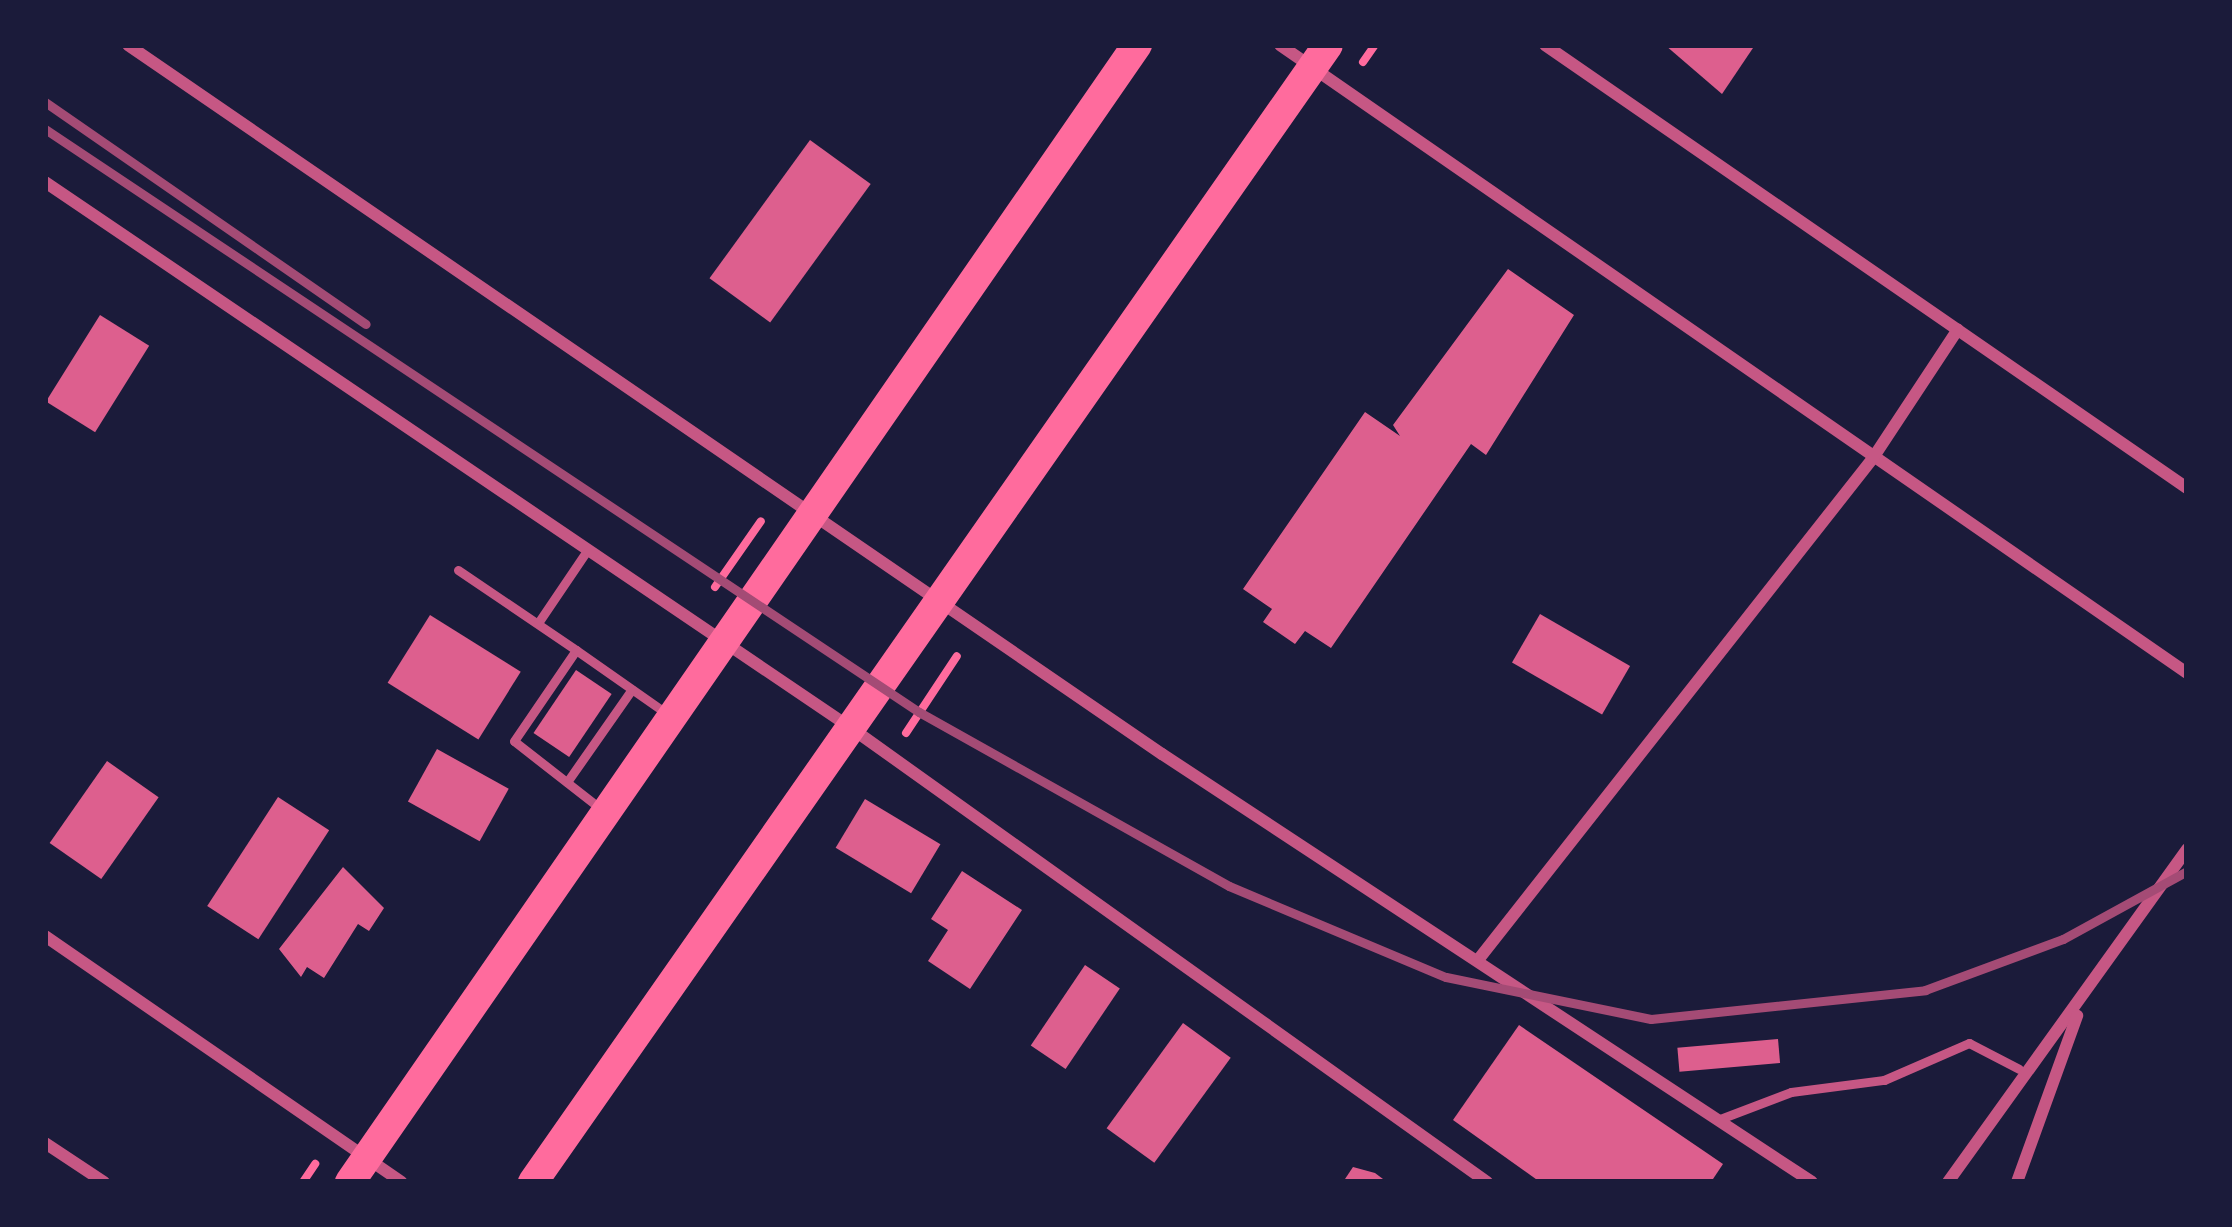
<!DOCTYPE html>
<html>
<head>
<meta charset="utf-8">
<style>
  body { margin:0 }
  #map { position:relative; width:2232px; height:1227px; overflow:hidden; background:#1b1b3a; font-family:"Fira Sans Condensed",sans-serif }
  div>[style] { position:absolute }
  .building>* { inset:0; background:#dd5f8e; transform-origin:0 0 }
  .path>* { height:8px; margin:-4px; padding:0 4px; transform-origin:4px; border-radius:4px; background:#ff6b9d }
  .service>* { height:9px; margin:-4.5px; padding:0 4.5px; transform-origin:4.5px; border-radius:4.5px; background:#c65784 }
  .minor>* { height:12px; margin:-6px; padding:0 6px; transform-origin:6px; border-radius:6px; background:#c65784 }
  .primary>* { height:30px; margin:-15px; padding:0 15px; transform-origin:15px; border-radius:15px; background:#ff6b9d }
  .rail>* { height:9px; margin:-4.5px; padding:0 4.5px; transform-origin:4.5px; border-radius:4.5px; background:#a44b75 }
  span { translate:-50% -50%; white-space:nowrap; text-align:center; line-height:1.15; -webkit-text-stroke:10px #1b1b3a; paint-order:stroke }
  .frame { position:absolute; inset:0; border:48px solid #1b1b3a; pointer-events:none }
</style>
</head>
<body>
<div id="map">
  <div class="building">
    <i style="clip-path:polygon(1665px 45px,1755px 45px,1722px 94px)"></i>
    <i style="left:810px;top:140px;width:75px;height:171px;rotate:36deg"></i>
    <i style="clip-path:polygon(1508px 269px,1574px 315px,1486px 455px,1471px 444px,1331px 648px,1305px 631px,1295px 644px,1263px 622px,1272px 609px,1243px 589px,1365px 412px,1400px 436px,1393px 425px)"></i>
    <i style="left:100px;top:315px;width:58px;height:102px;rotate:32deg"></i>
    <i style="left:1540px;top:614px;width:104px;height:56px;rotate:30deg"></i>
    <i style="left:430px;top:615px;width:107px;height:80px;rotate:32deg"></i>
    <i style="left:576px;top:670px;width:43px;height:76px;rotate:34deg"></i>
    <i style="left:437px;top:749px;width:82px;height:60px;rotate:29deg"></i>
    <i style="left:107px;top:761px;width:63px;height:100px;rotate:35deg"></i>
    <i style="left:278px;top:797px;width:61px;height:130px;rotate:33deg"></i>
    <i style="left:865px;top:799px;width:88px;height:57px;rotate:31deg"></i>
    <i style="clip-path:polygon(343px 867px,384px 908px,369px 931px,358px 924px,324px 978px,307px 967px,301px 977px,279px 949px)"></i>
    <i style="clip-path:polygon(962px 871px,1022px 910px,970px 989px,928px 961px,948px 930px,931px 919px)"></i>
    <i style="left:1085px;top:965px;width:42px;height:97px;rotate:34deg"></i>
    <i style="left:1183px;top:1023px;width:59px;height:130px;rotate:36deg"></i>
    <i style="clip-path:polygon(1519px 1025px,1723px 1164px,1711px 1182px,1540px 1182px,1453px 1120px)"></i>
    <i style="left:1778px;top:1039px;width:24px;height:101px;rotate:85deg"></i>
    <i style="clip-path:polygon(1353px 1167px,1375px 1173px,1387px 1182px,1343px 1182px)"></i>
  </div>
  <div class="path">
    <i style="left:1363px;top:62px;width:21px;rotate:-55deg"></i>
    <i style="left:715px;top:587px;width:80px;rotate:-55.1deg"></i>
    <i style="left:906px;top:733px;width:92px;rotate:-56.5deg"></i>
    <i style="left:303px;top:1182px;width:22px;rotate:-56deg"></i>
  </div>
  <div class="service">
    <i style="left:458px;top:570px;width:143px;rotate:34.1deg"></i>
    <i style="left:538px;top:623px;width:86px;rotate:-55.9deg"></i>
    <i style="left:567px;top:782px;width:113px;rotate:-55deg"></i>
    <i style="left:601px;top:809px;width:110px;rotate:-142deg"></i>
    <i style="left:514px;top:741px;width:110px;rotate:-55.7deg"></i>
    <i style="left:576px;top:650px;width:110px;rotate:35deg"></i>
    <i style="left:1720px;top:1119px;width:76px;rotate:-20.8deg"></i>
    <i style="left:1791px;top:1092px;width:94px;rotate:-7.4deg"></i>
    <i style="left:1884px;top:1080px;width:93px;rotate:-23.5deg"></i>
    <i style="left:1969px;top:1043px;width:56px;rotate:27.5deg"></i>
  </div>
  <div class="minor">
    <i style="left:128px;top:45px;width:1254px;rotate:34.44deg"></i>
    <i style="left:1162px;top:754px;width:778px;rotate:33.36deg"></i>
    <i style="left:1280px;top:45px;width:1103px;rotate:34.7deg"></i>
    <i style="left:1545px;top:45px;width:780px;rotate:34.61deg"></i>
    <i style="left:45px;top:182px;width:977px;rotate:34.11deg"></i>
    <i style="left:854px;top:730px;width:778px;rotate:35.53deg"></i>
    <i style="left:45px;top:936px;width:433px;rotate:34.6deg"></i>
    <i style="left:1478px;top:960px;width:639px;rotate:-51.8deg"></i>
    <i style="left:1873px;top:458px;width:154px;rotate:-56.6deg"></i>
    <i style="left:45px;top:1143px;width:71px;rotate:33.5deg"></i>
    <i style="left:1948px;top:1182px;width:410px;rotate:-54.3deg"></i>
    <i style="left:2017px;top:1182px;width:177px;rotate:-70.1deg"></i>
  </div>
  <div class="primary">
    <i style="left:350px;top:1182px;width:1383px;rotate:-55.31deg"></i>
    <i style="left:533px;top:1182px;width:1387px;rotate:-55.04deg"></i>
  </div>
  <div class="rail">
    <i style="left:45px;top:102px;width:390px;rotate:34.7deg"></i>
    <i style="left:45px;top:129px;width:1051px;rotate:33.71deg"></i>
    <i style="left:919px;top:712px;width:355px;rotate:29.3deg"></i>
    <i style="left:1229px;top:886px;width:235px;rotate:22.8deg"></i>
    <i style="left:1446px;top:977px;width:209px;rotate:11.6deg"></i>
    <i style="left:1651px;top:1019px;width:276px;rotate:-6deg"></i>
    <i style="left:1925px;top:990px;width:147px;rotate:-20.3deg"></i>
    <i style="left:2063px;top:939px;width:141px;rotate:-28.7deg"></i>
  </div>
  <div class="frame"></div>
</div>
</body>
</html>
